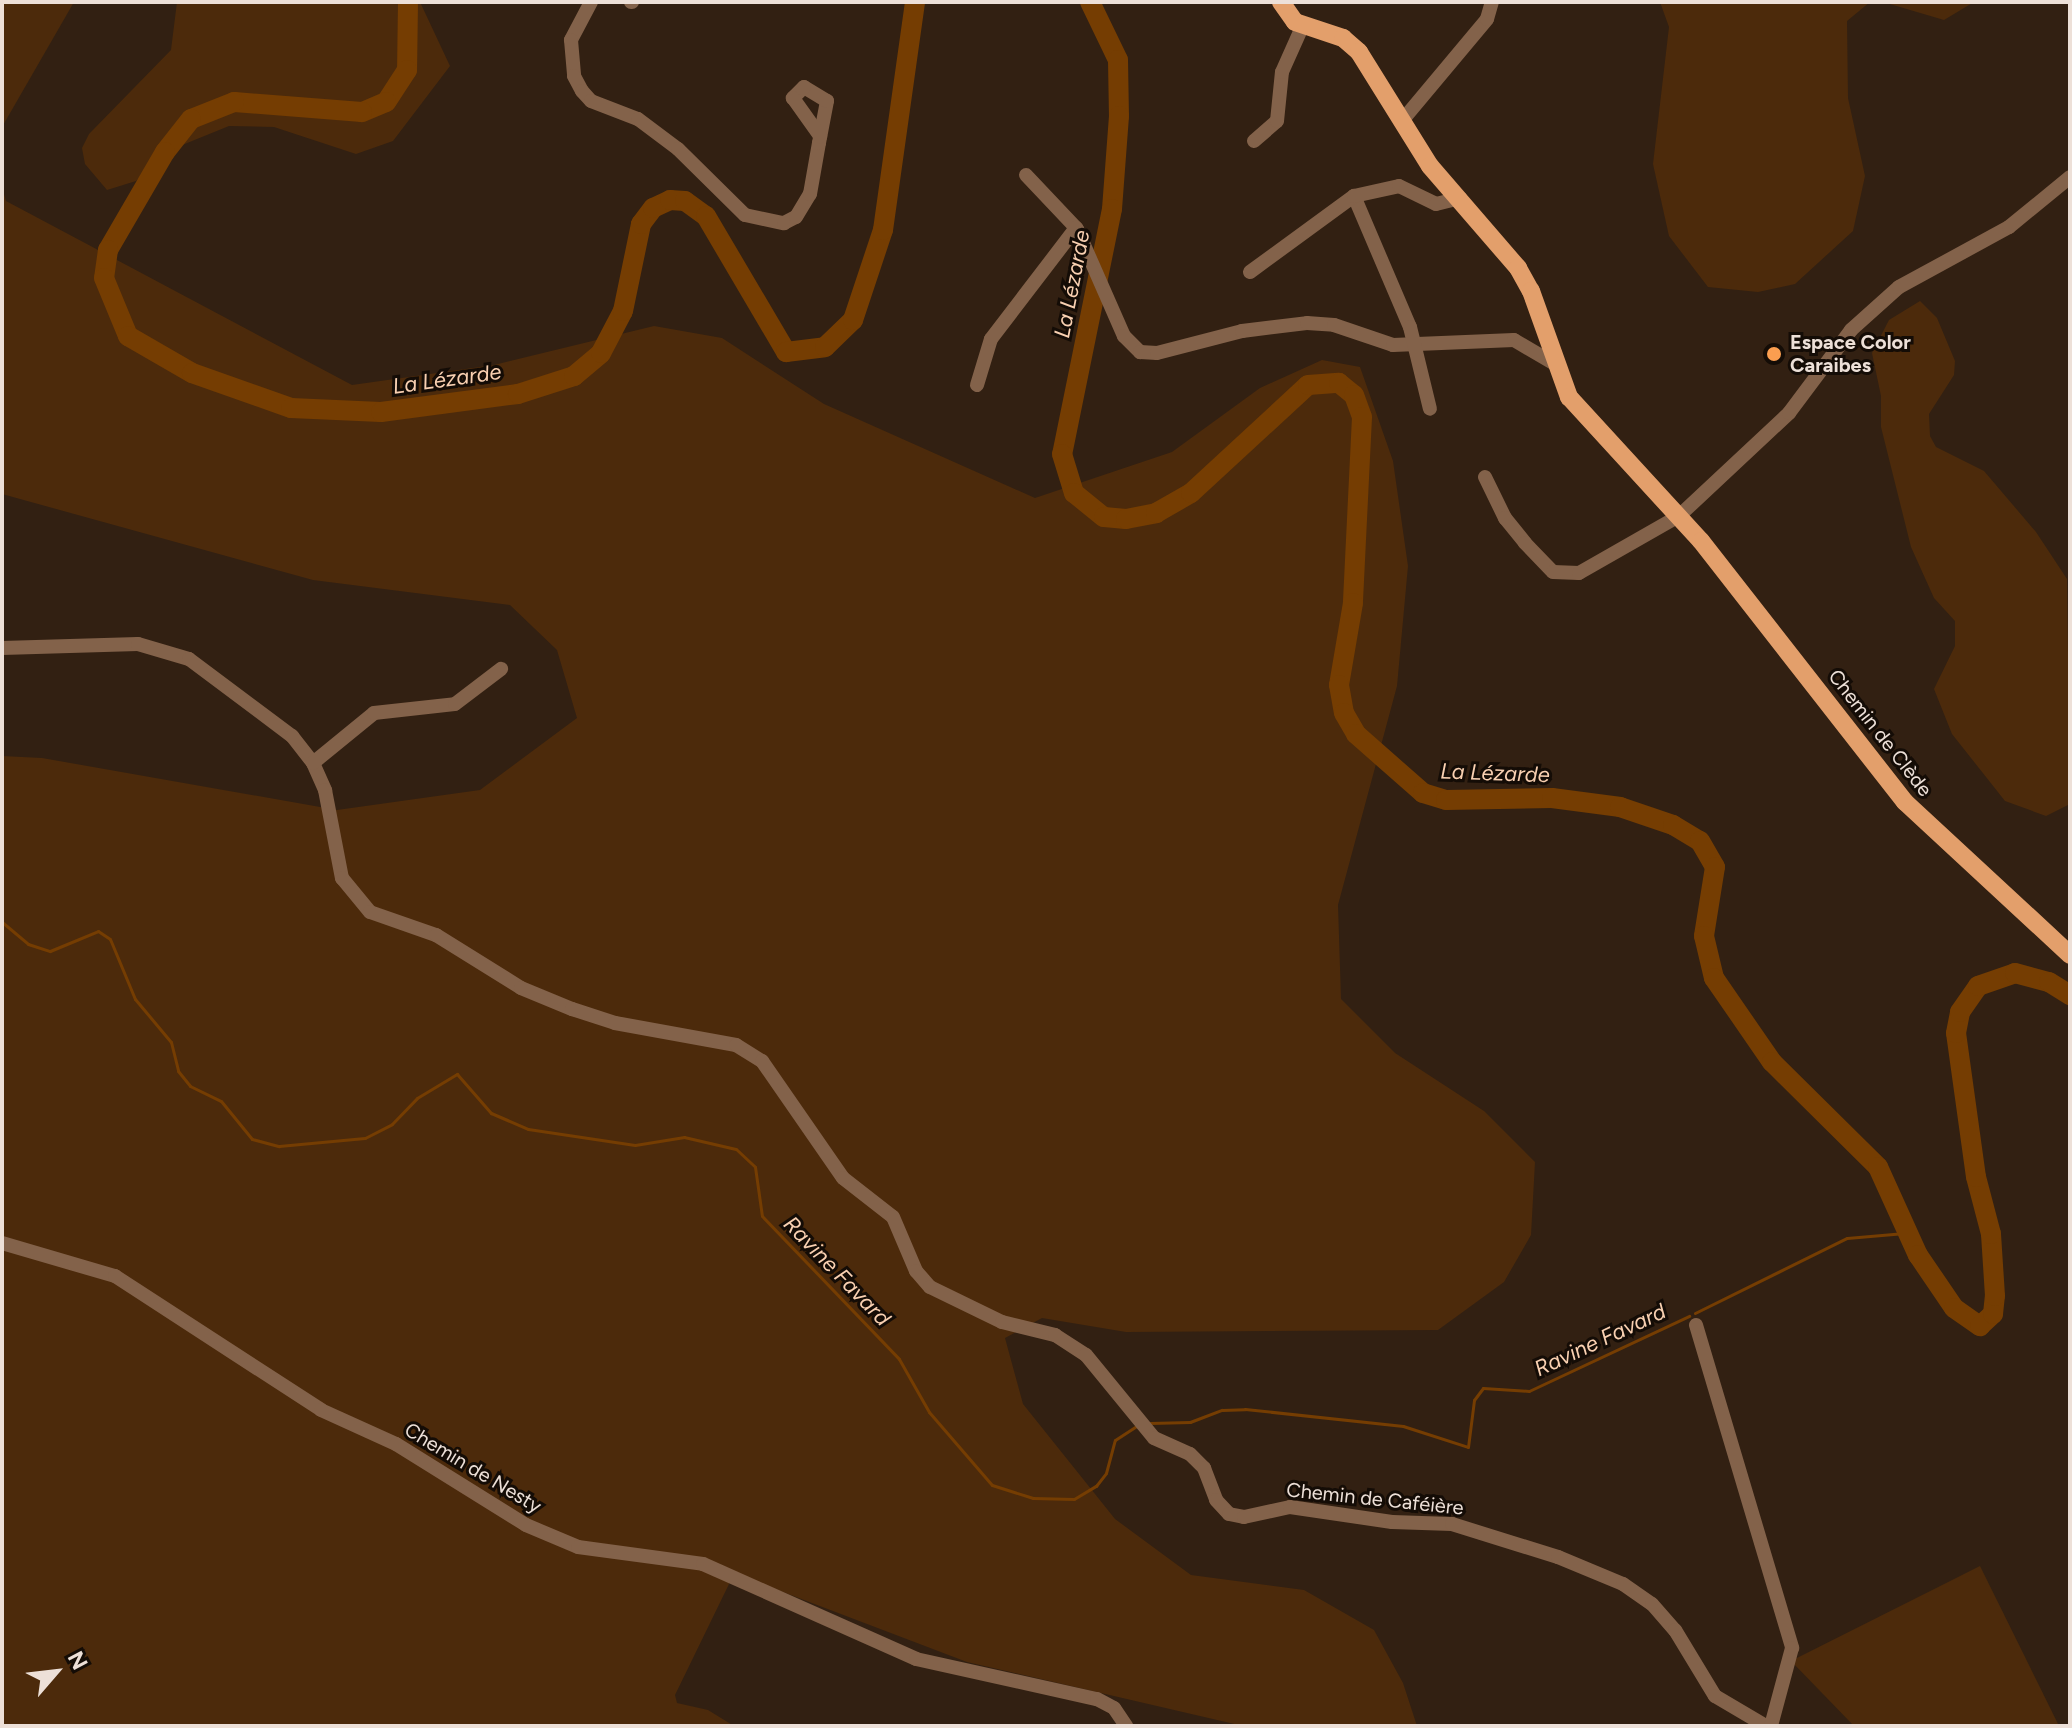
<!DOCTYPE html>
<html>
<head>
<meta charset="utf-8">
<style>
  body { margin:0 }
  #map { position:relative; width:2072px; height:1728px; overflow:hidden; background:#322012; font-family:Figtree,sans-serif }
  div>[style] { position:absolute }
  .green>* { inset:0; background:#4c2a0b }
  .stream>* { height:3px; margin:-1.5px; padding:0 1.5px; transform-origin:1.5px; border-radius:1.5px; background:#753d02 }
  .river>* { height:20px; margin:-10px; padding:0 10px; transform-origin:10px; border-radius:10px; background:#753d02 }
  .minor>* { height:14px; margin:-7px; padding:0 7px; transform-origin:7px; border-radius:7px; background:#83624a }
  .major>* { height:18px; margin:-9px; padding:0 9px; transform-origin:9px; border-radius:9px; background:#e39f6b }
  .dots>* { width:22px; height:22px; translate:-50% -50%; box-sizing:border-box; border:4px solid #140c06; border-radius:50% }
  span { translate:-50% -50%; white-space:nowrap; text-align:center; line-height:1.15; -webkit-text-stroke:6px #140c06; paint-order:stroke }
  .poi-label { font-size:20px; color:#ede0d8; font-weight:700 }
  .left { translate:0 -50%; text-align:left }
  .street-label { font-size:20px; color:#ede0d8 }
  .water-label { font-size:22px; color:#f9d0b1; font-style:italic }
  .frame { position:absolute; inset:0; border:4px solid #ede0d8; pointer-events:none }
  .north { position:absolute; left:16px; top:1632px; width:80px; height:80px; -webkit-text-stroke:6px #140c06; paint-order:stroke; rotate:62deg; font-size:22px; font-weight:700; line-height:32px; text-align:center; color:#ede0d8 }
  .north::after { content:''; display:block; margin:auto; width:28px; height:36px; background:#ede0d8; clip-path:polygon(50% 0,100% 100%,50% 72%,0 100%) }
</style>
</head>
<body>
<div id="map">
  <div class="green">
    <i style="clip-path:polygon(2px 2px,74px 2px,2px 127px)"></i>
    <i style="clip-path:polygon(177px 2px,420px 2px,450px 66px,393px 141px,356px 154px,274px 127px,229px 126px,165px 152px,136px 181px,107px 190px,85px 164px,82px 148px,89px 134px,171px 50px)"></i>
    <i style="clip-path:polygon(1660px 2px,1870px 2px,1847px 21px,1848px 98px,1865px 176px,1853px 231px,1795px 284px,1758px 292px,1708px 287px,1669px 236px,1653px 164px,1669px 27px)"></i>
    <i style="clip-path:polygon(1883px 2px,1974px 2px,1944px 20px)"></i>
    <i style="clip-path:polygon(2px 187px,6px 201px,352px 385px,494px 365px,654px 326px,722px 338px,824px 404px,1035px 498px,1172px 452px,1260px 388px,1322px 360px,1360px 367px,1393px 461px,1408px 566px,1397px 686px,1338px 905px,1341px 999px,1395px 1053px,1484px 1111px,1535px 1162px,1531px 1235px,1504px 1282px,1438px 1330px,1126px 1332px,1042px 1318px,1005px 1338px,1023px 1404px,1115px 1519px,1191px 1575px,1304px 1590px,1374px 1630px,1403px 1683px,1417px 1726px,1243px 1726px,967px 1662px,746px 1578px,730px 1582px,675px 1695px,677px 1703px,708px 1710px,734px 1726px,2px 1726px,2px 756px,42px 758px,337px 810px,480px 790px,577px 718px,557px 650px,510px 605px,313px 580px,2px 494px)"></i>
    <i style="clip-path:polygon(1920px 301px,1937px 318px,1955px 361px,1954px 375px,1929px 414px,1930px 436px,1936px 447px,1984px 471px,2036px 532px,2067px 579px,2070px 804px,2046px 816px,2005px 801px,1952px 734px,1934px 689px,1955px 646px,1955px 621px,1934px 598px,1911px 547px,1881px 427px,1881px 396px,1872px 353px,1889px 320px)"></i>
    <i style="clip-path:polygon(1980px 1566px,2059px 1726px,1854px 1726px,1791px 1661px)"></i>
  </div>
  <div class="stream">
    <i style="left:2px;top:922px;width:34px;rotate:40deg"></i>
    <i style="left:28px;top:944px;width:23px;rotate:18deg"></i>
    <i style="left:50px;top:951px;width:52px;rotate:-22.6deg"></i>
    <i style="left:98px;top:931px;width:14px;rotate:34deg"></i>
    <i style="left:110px;top:939px;width:65px;rotate:67.4deg"></i>
    <i style="left:135px;top:999px;width:56px;rotate:50.1deg"></i>
    <i style="left:171px;top:1042px;width:30px;rotate:76deg"></i>
    <i style="left:178px;top:1071px;width:19px;rotate:51deg"></i>
    <i style="left:190px;top:1086px;width:34px;rotate:26deg"></i>
    <i style="left:221px;top:1101px;width:49px;rotate:50.8deg"></i>
    <i style="left:252px;top:1139px;width:28px;rotate:15deg"></i>
    <i style="left:279px;top:1146px;width:86px;rotate:-5.3deg"></i>
    <i style="left:365px;top:1138px;width:30px;rotate:-27deg"></i>
    <i style="left:392px;top:1124px;width:36px;rotate:-46deg"></i>
    <i style="left:417px;top:1098px;width:47px;rotate:-31deg"></i>
    <i style="left:457px;top:1074px;width:52px;rotate:48.9deg"></i>
    <i style="left:491px;top:1113px;width:40px;rotate:23.4deg"></i>
    <i style="left:528px;top:1129px;width:108px;rotate:8.5deg"></i>
    <i style="left:635px;top:1145px;width:50px;rotate:-9.3deg"></i>
    <i style="left:684px;top:1137px;width:53px;rotate:13deg"></i>
    <i style="left:736px;top:1149px;width:26px;rotate:43deg"></i>
    <i style="left:755px;top:1167px;width:49px;rotate:81.9deg"></i>
    <i style="left:762px;top:1216px;width:198px;rotate:46.2deg"></i>
    <i style="left:899px;top:1359px;width:61px;rotate:60.5deg"></i>
    <i style="left:929px;top:1412px;width:96px;rotate:49.2deg"></i>
    <i style="left:992px;top:1485px;width:43px;rotate:17.6deg"></i>
    <i style="left:1033px;top:1498px;width:41px;rotate:1.4deg"></i>
    <i style="left:1074px;top:1499px;width:26px;rotate:-31deg"></i>
    <i style="left:1096px;top:1486px;width:16px;rotate:-52deg"></i>
    <i style="left:1106px;top:1473px;width:34px;rotate:-75deg"></i>
    <i style="left:1115px;top:1440px;width:27px;rotate:-33deg"></i>
    <i style="left:1695px;top:1313px;width:169px;rotate:-26.3deg"></i>
    <i style="left:1847px;top:1238px;width:58px;rotate:-4.9deg"></i>
    <i style="left:1150px;top:1423px;width:40px;rotate:-1.4deg"></i>
    <i style="left:1190px;top:1422px;width:34px;rotate:-21deg"></i>
    <i style="left:1222px;top:1410px;width:23px;rotate:-2deg"></i>
    <i style="left:1245px;top:1409px;width:159px;rotate:6.1deg"></i>
    <i style="left:1403px;top:1426px;width:68px;rotate:17.9deg"></i>
    <i style="left:1468px;top:1447px;width:47px;rotate:-82.7deg"></i>
    <i style="left:1474px;top:1400px;width:15px;rotate:-53deg"></i>
    <i style="left:1483px;top:1388px;width:46px;rotate:3.7deg"></i>
    <i style="left:1529px;top:1391px;width:177px;rotate:-25.1deg"></i>
  </div>
  <div class="river">
    <i style="left:408px;top:2px;width:68px;rotate:90.8deg"></i>
    <i style="left:407px;top:70px;width:38px;rotate:123deg"></i>
    <i style="left:386px;top:102px;width:26px;rotate:157deg"></i>
    <i style="left:362px;top:112px;width:128px;rotate:-175.5deg"></i>
    <i style="left:234px;top:102px;width:46px;rotate:158.4deg"></i>
    <i style="left:191px;top:119px;width:42px;rotate:128.2deg"></i>
    <i style="left:165px;top:152px;width:113px;rotate:120.2deg"></i>
    <i style="left:108px;top:250px;width:28px;rotate:98deg"></i>
    <i style="left:104px;top:278px;width:63px;rotate:67.5deg"></i>
    <i style="left:128px;top:336px;width:74px;rotate:30deg"></i>
    <i style="left:192px;top:373px;width:105px;rotate:19.5deg"></i>
    <i style="left:291px;top:408px;width:90px;rotate:2.5deg"></i>
    <i style="left:381px;top:412px;width:138px;rotate:-7.5deg"></i>
    <i style="left:518px;top:394px;width:59px;rotate:-17.8deg"></i>
    <i style="left:574px;top:376px;width:35px;rotate:-40deg"></i>
    <i style="left:601px;top:353px;width:47px;rotate:-62.4deg"></i>
    <i style="left:623px;top:311px;width:89px;rotate:-78.3deg"></i>
    <i style="left:641px;top:224px;width:20px;rotate:-53deg"></i>
    <i style="left:653px;top:208px;width:19px;rotate:-25deg"></i>
    <i style="left:670px;top:200px;width:15px;rotate:4deg"></i>
    <i style="left:685px;top:201px;width:26px;rotate:36deg"></i>
    <i style="left:706px;top:216px;width:158px;rotate:59.5deg"></i>
    <i style="left:786px;top:352px;width:39px;rotate:-7deg"></i>
    <i style="left:825px;top:347px;width:39px;rotate:-44deg"></i>
    <i style="left:853px;top:320px;width:95px;rotate:-71.6deg"></i>
    <i style="left:883px;top:230px;width:230px;rotate:-82deg"></i>
    <i style="left:1090px;top:2px;width:64px;rotate:64.2deg"></i>
    <i style="left:1118px;top:60px;width:56px;rotate:89deg"></i>
    <i style="left:1119px;top:116px;width:93px;rotate:94.3deg"></i>
    <i style="left:1112px;top:209px;width:250px;rotate:101.5deg"></i>
    <i style="left:1062px;top:454px;width:41px;rotate:72.9deg"></i>
    <i style="left:1074px;top:493px;width:38px;rotate:39deg"></i>
    <i style="left:1104px;top:517px;width:22px;rotate:5deg"></i>
    <i style="left:1126px;top:519px;width:31px;rotate:-11deg"></i>
    <i style="left:1156px;top:513px;width:40px;rotate:-29.7deg"></i>
    <i style="left:1191px;top:493px;width:159px;rotate:-42.7deg"></i>
    <i style="left:1308px;top:385px;width:31px;rotate:-4deg"></i>
    <i style="left:1339px;top:383px;width:19px;rotate:39deg"></i>
    <i style="left:1354px;top:395px;width:23px;rotate:70deg"></i>
    <i style="left:1362px;top:417px;width:186px;rotate:92.8deg"></i>
    <i style="left:1353px;top:603px;width:83px;rotate:99.7deg"></i>
    <i style="left:1339px;top:685px;width:28px;rotate:80deg"></i>
    <i style="left:1344px;top:713px;width:24px;rotate:60deg"></i>
    <i style="left:1356px;top:734px;width:89px;rotate:41.4deg"></i>
    <i style="left:1423px;top:793px;width:24px;rotate:17deg"></i>
    <i style="left:1446px;top:800px;width:106px;rotate:-1.1deg"></i>
    <i style="left:1552px;top:798px;width:69px;rotate:7.5deg"></i>
    <i style="left:1620px;top:807px;width:56px;rotate:18.8deg"></i>
    <i style="left:1673px;top:825px;width:31px;rotate:31deg"></i>
    <i style="left:1700px;top:841px;width:30px;rotate:60deg"></i>
    <i style="left:1715px;top:867px;width:70px;rotate:99.1deg"></i>
    <i style="left:1704px;top:936px;width:43px;rotate:76.6deg"></i>
    <i style="left:1714px;top:978px;width:102px;rotate:55.4deg"></i>
    <i style="left:1772px;top:1062px;width:149px;rotate:44.7deg"></i>
    <i style="left:1878px;top:1167px;width:97px;rotate:65.6deg"></i>
    <i style="left:1918px;top:1255px;width:64px;rotate:55.8deg"></i>
    <i style="left:1954px;top:1308px;width:32px;rotate:35deg"></i>
    <i style="left:1980px;top:1326px;width:18px;rotate:-43deg"></i>
    <i style="left:1993px;top:1314px;width:18px;rotate:-84deg"></i>
    <i style="left:1995px;top:1296px;width:62px;rotate:-93.7deg"></i>
    <i style="left:1991px;top:1234px;width:59px;rotate:-104.7deg"></i>
    <i style="left:1976px;top:1177px;width:145px;rotate:-97.9deg"></i>
    <i style="left:1956px;top:1033px;width:21px;rotate:-79deg"></i>
    <i style="left:1960px;top:1012px;width:32px;rotate:-55deg"></i>
    <i style="left:1978px;top:986px;width:39px;rotate:-19deg"></i>
    <i style="left:2015px;top:973px;width:35px;rotate:15deg"></i>
    <i style="left:2049px;top:982px;width:25px;rotate:32deg"></i>
  </div>
  <div class="minor">
    <i style="left:591px;top:2px;width:43px;rotate:117.8deg"></i>
    <i style="left:571px;top:40px;width:36px;rotate:85deg"></i>
    <i style="left:574px;top:76px;width:17px;rotate:62deg"></i>
    <i style="left:582px;top:91px;width:13px;rotate:48deg"></i>
    <i style="left:591px;top:101px;width:50px;rotate:21deg"></i>
    <i style="left:638px;top:119px;width:50px;rotate:36.9deg"></i>
    <i style="left:678px;top:149px;width:94px;rotate:44.6deg"></i>
    <i style="left:745px;top:215px;width:40px;rotate:12deg"></i>
    <i style="left:784px;top:223px;width:13px;rotate:-27deg"></i>
    <i style="left:796px;top:217px;width:27px;rotate:-59deg"></i>
    <i style="left:810px;top:194px;width:52px;rotate:-80deg"></i>
    <i style="left:819px;top:143px;width:43px;rotate:-79.2deg"></i>
    <i style="left:827px;top:101px;width:27px;rotate:-149deg"></i>
    <i style="left:804px;top:87px;width:16px;rotate:135deg"></i>
    <i style="left:793px;top:98px;width:47px;rotate:54.6deg"></i>
    <i style="left:631px;top:2px;width:1px"></i>
    <i style="left:1401px;top:122px;width:134px;rotate:-50.1deg"></i>
    <i style="left:1487px;top:19px;width:18px;rotate:-74deg"></i>
    <i style="left:1254px;top:141px;width:30px;rotate:-41deg"></i>
    <i style="left:1277px;top:121px;width:49px;rotate:-84.2deg"></i>
    <i style="left:1282px;top:72px;width:51px;rotate:-65.9deg"></i>
    <i style="left:1026px;top:175px;width:74px;rotate:46.6deg"></i>
    <i style="left:1077px;top:229px;width:117px;rotate:66.3deg"></i>
    <i style="left:1124px;top:336px;width:23px;rotate:45deg"></i>
    <i style="left:1140px;top:352px;width:17px;rotate:3deg"></i>
    <i style="left:1157px;top:353px;width:88px;rotate:-14.5deg"></i>
    <i style="left:1242px;top:331px;width:65px;rotate:-7deg"></i>
    <i style="left:1307px;top:323px;width:27px;rotate:4deg"></i>
    <i style="left:1334px;top:325px;width:62px;rotate:18.7deg"></i>
    <i style="left:1393px;top:345px;width:121px;rotate:-2.4deg"></i>
    <i style="left:1514px;top:340px;width:45px;rotate:30.5deg"></i>
    <i style="left:1354px;top:196px;width:142px;rotate:66.9deg"></i>
    <i style="left:1410px;top:327px;width:84px;rotate:76.3deg"></i>
    <i style="left:1250px;top:272px;width:129px;rotate:-36.2deg"></i>
    <i style="left:1354px;top:196px;width:46px;rotate:-12.5deg"></i>
    <i style="left:1399px;top:186px;width:41px;rotate:25.9deg"></i>
    <i style="left:1436px;top:204px;width:25px;rotate:-14deg"></i>
    <i style="left:977px;top:385px;width:48px;rotate:-73.1deg"></i>
    <i style="left:991px;top:339px;width:140px;rotate:-52.6deg"></i>
    <i style="left:1485px;top:477px;width:46px;rotate:64deg"></i>
    <i style="left:1505px;top:518px;width:32px;rotate:51deg"></i>
    <i style="left:1525px;top:543px;width:40px;rotate:46deg"></i>
    <i style="left:1553px;top:572px;width:26px;rotate:2deg"></i>
    <i style="left:1579px;top:573px;width:115px;rotate:-29.7deg"></i>
    <i style="left:1679px;top:516px;width:151px;rotate:-43.1deg"></i>
    <i style="left:1789px;top:413px;width:104px;rotate:-53.2deg"></i>
    <i style="left:1851px;top:330px;width:64px;rotate:-41.9deg"></i>
    <i style="left:1899px;top:287px;width:125px;rotate:-28.6deg"></i>
    <i style="left:2009px;top:227px;width:79px;rotate:-39.3deg"></i>
    <i style="left:2px;top:648px;width:136px;rotate:-1.7deg"></i>
    <i style="left:138px;top:644px;width:53px;rotate:16.4deg"></i>
    <i style="left:189px;top:659px;width:129px;rotate:36.8deg"></i>
    <i style="left:292px;top:736px;width:34px;rotate:52deg"></i>
    <i style="left:313px;top:763px;width:30px;rotate:66deg"></i>
    <i style="left:325px;top:790px;width:90px;rotate:79.1deg"></i>
    <i style="left:342px;top:878px;width:44px;rotate:50.5deg"></i>
    <i style="left:370px;top:912px;width:70px;rotate:19.2deg"></i>
    <i style="left:436px;top:935px;width:100px;rotate:31.9deg"></i>
    <i style="left:521px;top:988px;width:55px;rotate:22.4deg"></i>
    <i style="left:572px;top:1009px;width:45px;rotate:18deg"></i>
    <i style="left:615px;top:1023px;width:123px;rotate:10.3deg"></i>
    <i style="left:736px;top:1045px;width:31px;rotate:32deg"></i>
    <i style="left:762px;top:1061px;width:142px;rotate:55.3deg"></i>
    <i style="left:843px;top:1178px;width:63px;rotate:38deg"></i>
    <i style="left:893px;top:1217px;width:59px;rotate:66.9deg"></i>
    <i style="left:916px;top:1271px;width:21px;rotate:49deg"></i>
    <i style="left:930px;top:1287px;width:80px;rotate:25.9deg"></i>
    <i style="left:1002px;top:1322px;width:55px;rotate:13.8deg"></i>
    <i style="left:1055px;top:1335px;width:37px;rotate:33deg"></i>
    <i style="left:1086px;top:1355px;width:107px;rotate:50.7deg"></i>
    <i style="left:1154px;top:1438px;width:39px;rotate:24deg"></i>
    <i style="left:1190px;top:1454px;width:20px;rotate:45deg"></i>
    <i style="left:1204px;top:1468px;width:34px;rotate:69deg"></i>
    <i style="left:1216px;top:1500px;width:19px;rotate:47deg"></i>
    <i style="left:1229px;top:1514px;width:15px;rotate:11deg"></i>
    <i style="left:1244px;top:1517px;width:47px;rotate:-12.3deg"></i>
    <i style="left:1290px;top:1507px;width:103px;rotate:8.4deg"></i>
    <i style="left:1392px;top:1522px;width:60px;rotate:1.9deg"></i>
    <i style="left:1452px;top:1524px;width:111px;rotate:17.3deg"></i>
    <i style="left:1558px;top:1557px;width:70px;rotate:22.6deg"></i>
    <i style="left:1623px;top:1584px;width:35px;rotate:35deg"></i>
    <i style="left:1652px;top:1604px;width:35px;rotate:49deg"></i>
    <i style="left:1675px;top:1630px;width:77px;rotate:58.8deg"></i>
    <i style="left:1715px;top:1696px;width:59px;rotate:30.5deg"></i>
    <i style="left:313px;top:763px;width:79px;rotate:-39.3deg"></i>
    <i style="left:374px;top:713px;width:81px;rotate:-6.3deg"></i>
    <i style="left:455px;top:704px;width:58px;rotate:-37.3deg"></i>
    <i style="left:2px;top:1243px;width:118px;rotate:16.3deg"></i>
    <i style="left:115px;top:1276px;width:246px;rotate:33deg"></i>
    <i style="left:321px;top:1410px;width:82px;rotate:24.4deg"></i>
    <i style="left:396px;top:1444px;width:153px;rotate:31.9deg"></i>
    <i style="left:526px;top:1525px;width:56px;rotate:22.9deg"></i>
    <i style="left:578px;top:1547px;width:126px;rotate:7.7deg"></i>
    <i style="left:703px;top:1564px;width:233px;rotate:24deg"></i>
    <i style="left:916px;top:1659px;width:185px;rotate:12.5deg"></i>
    <i style="left:1097px;top:1699px;width:19px;rotate:28deg"></i>
    <i style="left:1114px;top:1708px;width:22px;rotate:56deg"></i>
    <i style="left:1696px;top:1325px;width:337px;rotate:73.4deg"></i>
    <i style="left:1792px;top:1648px;width:81px;rotate:105.1deg"></i>
  </div>
  <div class="major">
    <i style="left:1281px;top:2px;width:24px;rotate:55deg"></i>
    <i style="left:1295px;top:22px;width:51px;rotate:18.4deg"></i>
    <i style="left:1343px;top:38px;width:21px;rotate:41deg"></i>
    <i style="left:1359px;top:52px;width:134px;rotate:58.1deg"></i>
    <i style="left:1430px;top:166px;width:135px;rotate:49.2deg"></i>
    <i style="left:1518px;top:268px;width:26px;rotate:61deg"></i>
    <i style="left:1531px;top:291px;width:113px;rotate:70.3deg"></i>
    <i style="left:1569px;top:397px;width:195px;rotate:47.5deg"></i>
    <i style="left:1701px;top:541px;width:331px;rotate:52deg"></i>
    <i style="left:1905px;top:802px;width:225px;rotate:42.8deg"></i>
  </div>
  <div class="dots">
    <i style="left:1774px;top:354px;background:#fb9e50"></i>
  </div>
  <div class="poi-label">
    <span class="left" style="left:1790px;top:354px">Espace Color<br>Caraibes</span>
  </div>
  <div class="street-label">
    <span style="left:1880px;top:733px;rotate:52deg">Chemin de Clède</span>
    <span style="left:473px;top:1468px;rotate:31deg">Chemin de Nesty</span>
    <span style="left:1375px;top:1499px;rotate:6deg">Chemin de Caféière</span>
  </div>
  <div class="water-label">
    <span style="left:1072px;top:284px;rotate:-79deg">La Lézarde</span>
    <span style="left:447px;top:379px;rotate:-8deg">La Lézarde</span>
    <span style="left:1495px;top:773px;rotate:2deg">La Lézarde</span>
    <span style="left:837px;top:1271px;rotate:46deg">Ravine Favard</span>
    <span style="left:1600px;top:1340px;rotate:-25deg">Ravine Favard</span>
  </div>
  <div class="frame"></div>
  <div class="north">N</div>
</div>
</body>
</html>
